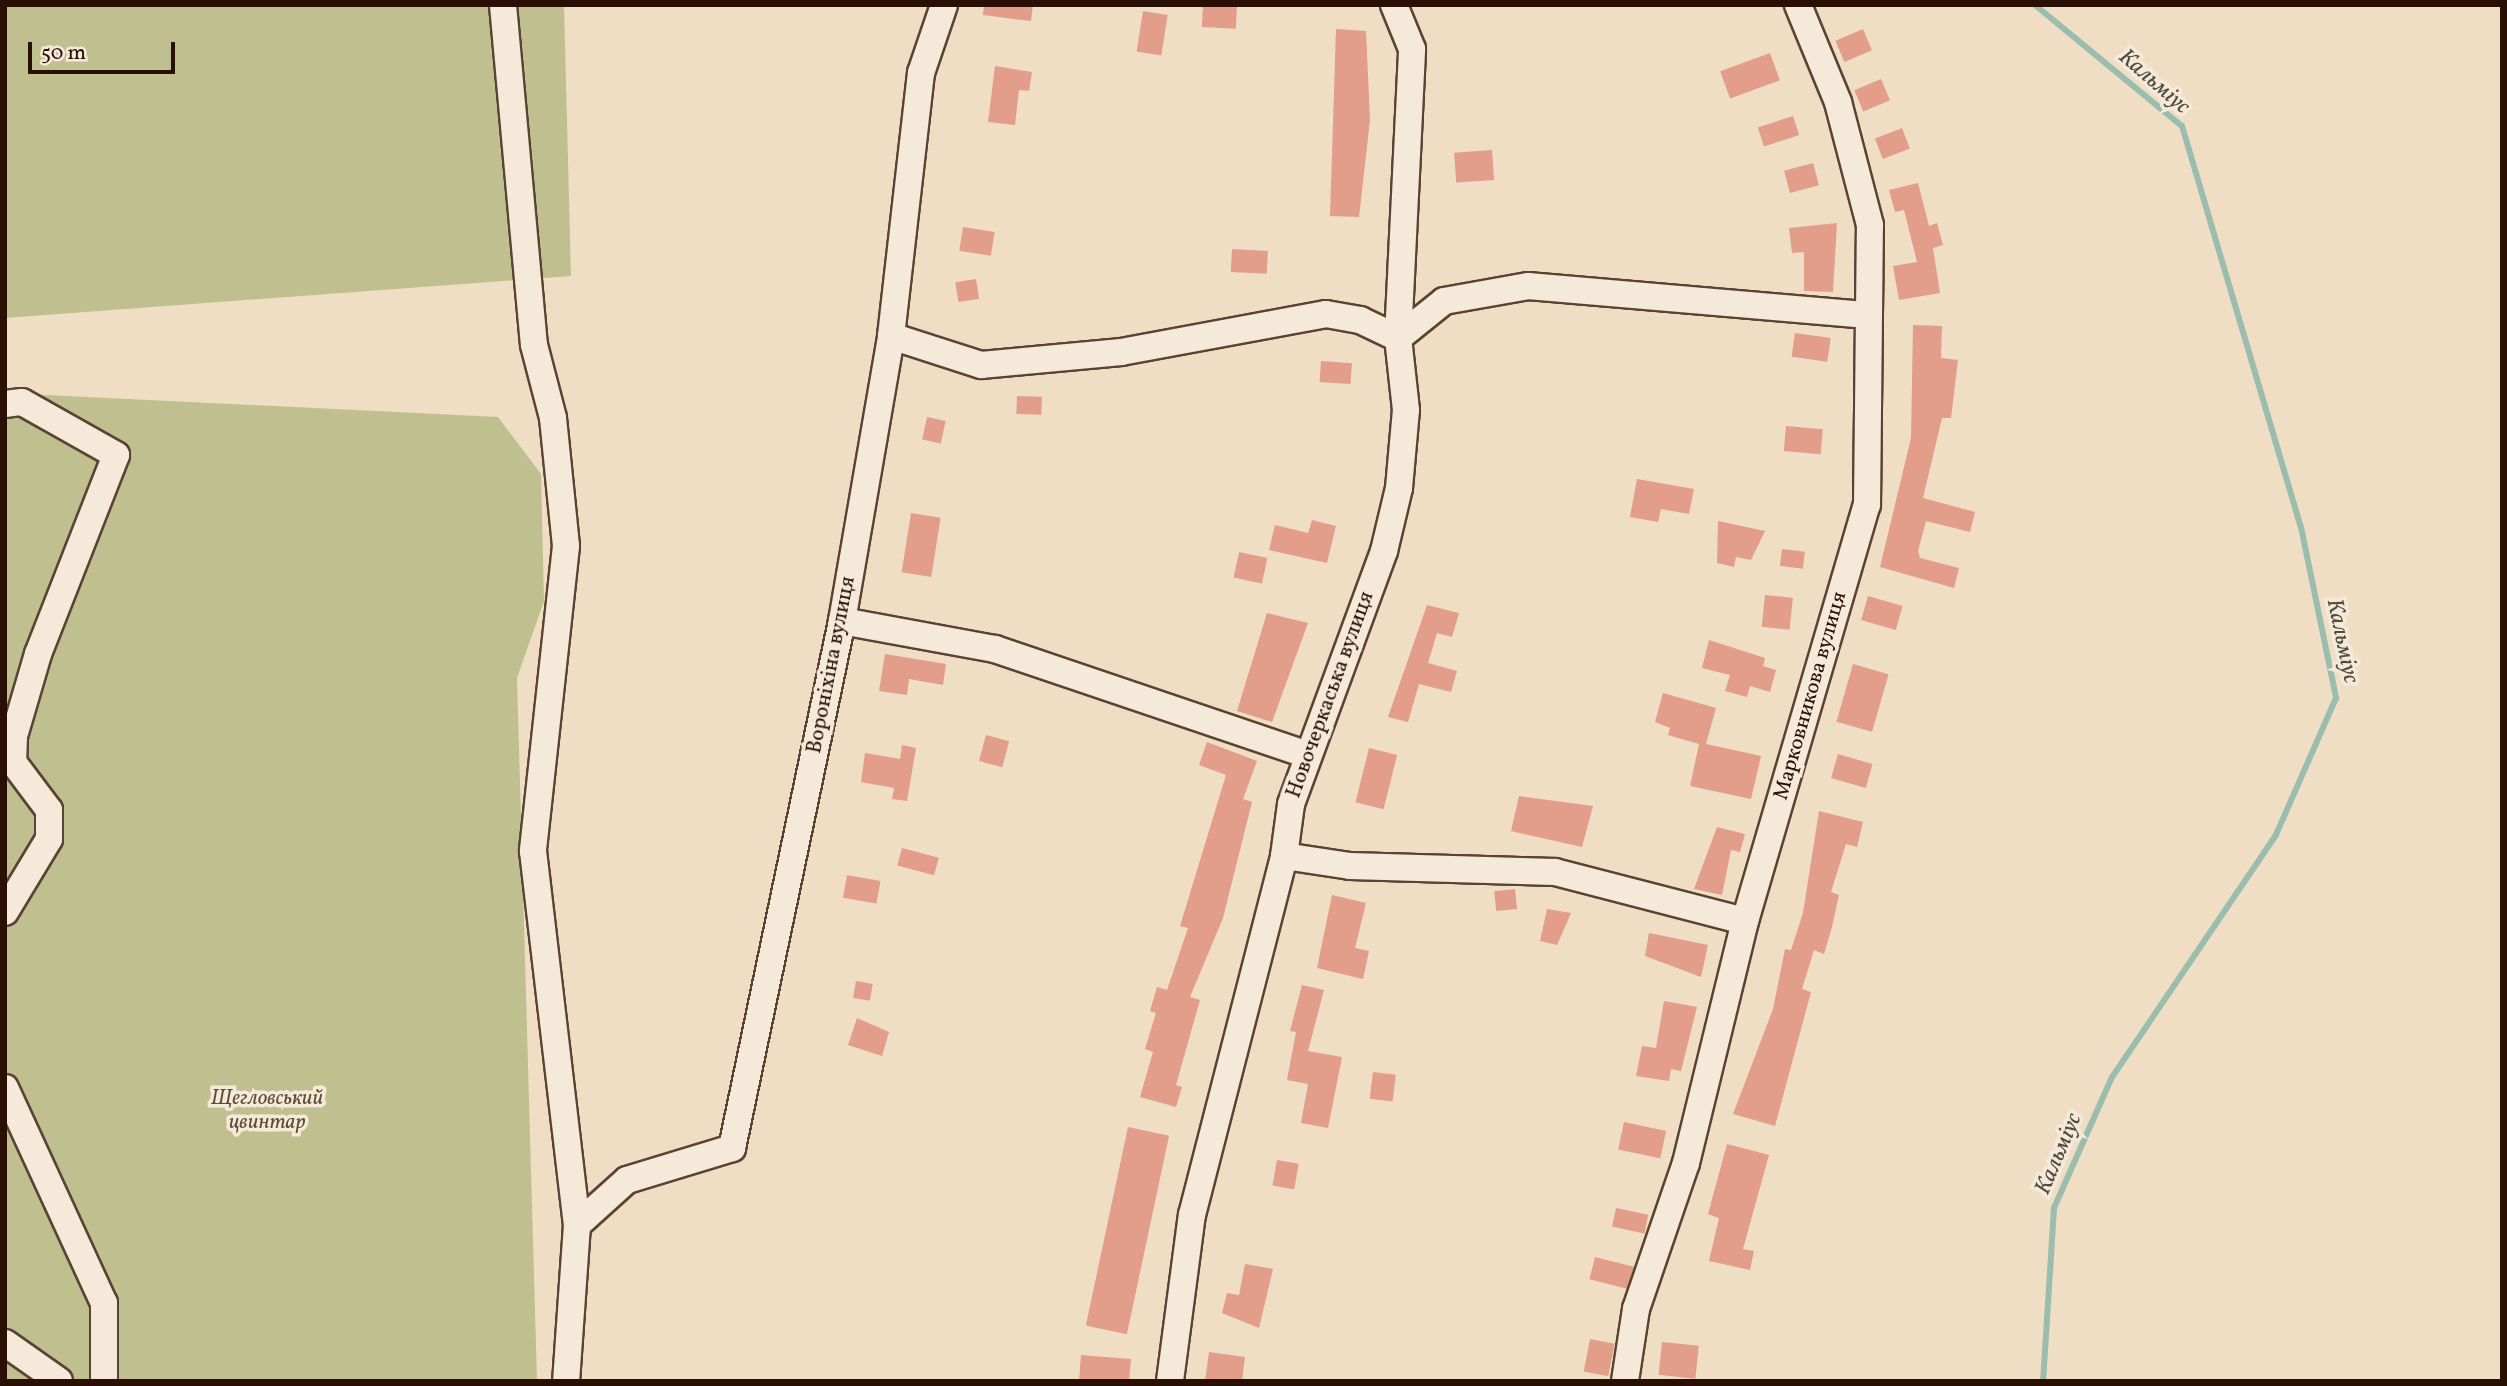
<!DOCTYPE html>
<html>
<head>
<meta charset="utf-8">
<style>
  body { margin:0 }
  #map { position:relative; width:2507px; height:1386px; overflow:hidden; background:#efdec4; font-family:Vollkorn,serif }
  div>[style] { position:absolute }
  .green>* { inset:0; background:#c0bf8f }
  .stream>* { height:6px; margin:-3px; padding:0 3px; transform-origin:3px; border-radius:3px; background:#9bbdae }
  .building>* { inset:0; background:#e29d8b; transform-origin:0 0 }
  .roads { filter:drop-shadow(2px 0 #5b4334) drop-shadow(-2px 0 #5b4334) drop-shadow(0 2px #5b4334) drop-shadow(0 -2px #5b4334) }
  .minor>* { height:26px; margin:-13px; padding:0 13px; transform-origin:13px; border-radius:13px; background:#f5ead9 }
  span { translate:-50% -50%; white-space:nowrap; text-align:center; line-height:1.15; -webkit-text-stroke:7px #f5ead9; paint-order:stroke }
  .street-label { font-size:21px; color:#2a0f04 }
  .park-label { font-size:21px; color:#5e4d35; font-style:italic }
  .water-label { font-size:23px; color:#524c40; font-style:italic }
  .frame { position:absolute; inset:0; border:7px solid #2a0f04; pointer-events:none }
  .scale { position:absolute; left:28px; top:42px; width:147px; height:32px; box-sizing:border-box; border:4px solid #2a0f04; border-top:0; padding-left:9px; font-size:21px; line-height:24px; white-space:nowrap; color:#2a0f04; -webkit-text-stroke:5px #f5ead9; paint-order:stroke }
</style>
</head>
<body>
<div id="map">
  <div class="green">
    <i style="clip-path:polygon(5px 5px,564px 5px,571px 276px,5px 318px)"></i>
    <i style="clip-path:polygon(5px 393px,498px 417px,541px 474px,544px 601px,517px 678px,537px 1381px,5px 1381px)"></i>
  </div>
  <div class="stream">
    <i style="left:2035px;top:5px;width:190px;rotate:39.5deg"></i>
    <i style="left:2182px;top:126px;width:418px;rotate:73.5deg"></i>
    <i style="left:2301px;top:527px;width:175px;rotate:78.4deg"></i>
    <i style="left:2336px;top:698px;width:150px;rotate:113.7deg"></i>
    <i style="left:2276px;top:835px;width:292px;rotate:124.1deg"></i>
    <i style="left:2112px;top:1077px;width:143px;rotate:113.9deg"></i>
    <i style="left:2054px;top:1208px;width:173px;rotate:93.6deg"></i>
  </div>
  <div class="building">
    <i style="clip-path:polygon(984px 5px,1033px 5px,1031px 21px,983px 15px)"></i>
    <i style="left:1203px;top:5px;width:34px;height:22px;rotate:3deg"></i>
    <i style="left:1143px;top:11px;width:25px;height:41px;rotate:9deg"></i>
    <i style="clip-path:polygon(1336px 29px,1366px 31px,1370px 120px,1359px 217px,1330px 216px)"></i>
    <i style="left:1863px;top:29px;width:23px;height:30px;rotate:67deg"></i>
    <i style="left:1770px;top:53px;width:29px;height:53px;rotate:70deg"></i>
    <i style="clip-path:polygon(995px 66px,1032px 72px,1029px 91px,1019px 90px,1015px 125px,988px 122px)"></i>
    <i style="left:1881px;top:79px;width:23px;height:29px;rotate:67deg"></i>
    <i style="left:1793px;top:116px;width:20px;height:37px;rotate:72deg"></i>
    <i style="left:1902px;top:128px;width:22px;height:29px;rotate:69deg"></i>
    <i style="left:1492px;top:150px;width:30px;height:38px;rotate:86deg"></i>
    <i style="left:1813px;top:163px;width:23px;height:30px;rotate:75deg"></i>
    <i style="clip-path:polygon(1918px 183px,1929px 226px,1937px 223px,1943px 245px,1933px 248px,1940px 293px,1899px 300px,1893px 266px,1917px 262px,1904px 210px,1895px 212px,1889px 190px)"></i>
    <i style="clip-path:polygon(1837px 223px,1833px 292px,1804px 291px,1804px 252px,1792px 253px,1789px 228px)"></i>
    <i style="left:963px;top:227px;width:32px;height:24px;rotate:9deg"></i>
    <i style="left:1232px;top:249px;width:36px;height:23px;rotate:3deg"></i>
    <i style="left:976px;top:279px;width:20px;height:21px;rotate:81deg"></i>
    <i style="clip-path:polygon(1913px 325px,1942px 326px,1941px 358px,1958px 360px,1951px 418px,1942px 418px,1923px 498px,1975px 512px,1970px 532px,1926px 521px,1918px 551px,1920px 558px,1959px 568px,1954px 588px,1880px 567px,1911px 438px)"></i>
    <i style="left:1795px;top:333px;width:36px;height:24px;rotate:8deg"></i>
    <i style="left:1321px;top:361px;width:31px;height:21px;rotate:4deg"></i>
    <i style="left:1017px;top:396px;width:25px;height:18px;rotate:2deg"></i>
    <i style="left:927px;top:417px;width:19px;height:23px;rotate:12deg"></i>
    <i style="left:1786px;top:426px;width:37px;height:25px;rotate:5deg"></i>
    <i style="clip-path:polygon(1637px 479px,1694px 489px,1689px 514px,1661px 509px,1658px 522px,1630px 517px)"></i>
    <i style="left:911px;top:513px;width:30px;height:60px;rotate:9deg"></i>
    <i style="clip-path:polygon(1312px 520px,1336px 526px,1327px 563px,1269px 550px,1275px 525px,1308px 533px)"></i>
    <i style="clip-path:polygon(1718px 521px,1765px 531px,1751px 560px,1736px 557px,1734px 567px,1717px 563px)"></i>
    <i style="left:1782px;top:549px;width:23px;height:17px;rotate:7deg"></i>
    <i style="left:1239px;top:552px;width:29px;height:26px;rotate:12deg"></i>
    <i style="left:1765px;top:595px;width:28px;height:32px;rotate:6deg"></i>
    <i style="left:1868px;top:596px;width:36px;height:25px;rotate:16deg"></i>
    <i style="clip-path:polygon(1427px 605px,1459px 613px,1452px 637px,1437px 633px,1428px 663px,1457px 671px,1451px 692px,1419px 684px,1408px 722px,1388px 717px)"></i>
    <i style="clip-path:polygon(1267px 613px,1308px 623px,1272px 722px,1237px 711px)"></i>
    <i style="clip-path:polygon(1709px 640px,1765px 658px,1763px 666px,1776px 670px,1770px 692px,1750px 686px,1747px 697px,1725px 691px,1730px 675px,1702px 668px)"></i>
    <i style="clip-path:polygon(885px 654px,946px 664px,943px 685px,909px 679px,907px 695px,879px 691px)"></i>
    <i style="left:1853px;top:664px;width:37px;height:60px;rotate:16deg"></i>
    <i style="clip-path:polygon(1663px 693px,1716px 708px,1706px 744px,1761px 756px,1751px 799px,1690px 786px,1699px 744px,1668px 735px,1670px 728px,1655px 722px)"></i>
    <i style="left:986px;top:735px;width:24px;height:27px;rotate:15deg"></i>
    <i style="clip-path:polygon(1207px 742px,1257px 761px,1243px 799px,1252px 802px,1223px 918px,1190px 997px,1200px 1000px,1176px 1085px,1182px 1087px,1176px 1107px,1140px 1097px,1153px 1052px,1145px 1049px,1156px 1013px,1150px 1011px,1157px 987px,1167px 990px,1188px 928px,1180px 926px,1226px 775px,1199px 765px)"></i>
    <i style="clip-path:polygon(902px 745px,916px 748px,907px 801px,892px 799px,894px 788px,861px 782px,865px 753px,900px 759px)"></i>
    <i style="left:1369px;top:748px;width:29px;height:56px;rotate:14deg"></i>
    <i style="left:1838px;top:754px;width:36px;height:25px;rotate:16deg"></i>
    <i style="clip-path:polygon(1519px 796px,1593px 806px,1582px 847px,1511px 831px)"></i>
    <i style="clip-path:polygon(1819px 811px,1863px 822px,1857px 847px,1846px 844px,1831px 892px,1839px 895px,1832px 927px,1824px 954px,1814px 950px,1802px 989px,1811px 992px,1775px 1126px,1733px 1114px,1773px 1009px,1785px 949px,1791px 950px,1803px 913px)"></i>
    <i style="clip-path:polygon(1717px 827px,1745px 834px,1740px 852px,1731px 850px,1722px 895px,1694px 889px)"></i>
    <i style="left:902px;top:848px;width:38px;height:18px;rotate:15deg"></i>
    <i style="left:847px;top:875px;width:34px;height:23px;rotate:10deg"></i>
    <i style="left:1515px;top:889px;width:20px;height:21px;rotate:84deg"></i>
    <i style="clip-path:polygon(1332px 895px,1366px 903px,1355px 948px,1369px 951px,1363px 979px,1317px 968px)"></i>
    <i style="clip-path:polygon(1547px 909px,1571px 913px,1557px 945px,1540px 941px)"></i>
    <i style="clip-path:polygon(1649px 933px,1708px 945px,1701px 977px,1645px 956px)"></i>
    <i style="left:856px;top:981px;width:17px;height:17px;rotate:10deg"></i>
    <i style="clip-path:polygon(1302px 985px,1324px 990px,1308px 1051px,1342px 1057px,1328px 1128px,1301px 1123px,1308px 1084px,1287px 1080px,1296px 1032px,1290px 1031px)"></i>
    <i style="clip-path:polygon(1664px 1001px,1697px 1007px,1681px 1071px,1671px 1069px,1669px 1081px,1636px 1076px,1642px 1046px,1656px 1048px)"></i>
    <i style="clip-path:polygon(857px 1018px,889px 1032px,882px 1056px,848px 1045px)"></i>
    <i style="left:1373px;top:1072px;width:23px;height:27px;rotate:7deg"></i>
    <i style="left:1624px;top:1122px;width:43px;height:28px;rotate:12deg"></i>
    <i style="left:1128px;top:1127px;width:42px;height:203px;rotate:12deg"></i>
    <i style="clip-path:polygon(1727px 1144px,1769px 1155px,1743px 1249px,1754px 1251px,1750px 1270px,1709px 1261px,1719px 1218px,1708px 1214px)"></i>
    <i style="left:1277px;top:1160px;width:22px;height:26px;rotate:10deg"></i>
    <i style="left:1616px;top:1208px;width:33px;height:19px;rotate:12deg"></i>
    <i style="left:1595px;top:1257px;width:40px;height:23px;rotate:14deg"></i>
    <i style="clip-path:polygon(1245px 1264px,1273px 1269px,1259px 1328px,1222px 1313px,1227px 1293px,1239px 1295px)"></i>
    <i style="left:1590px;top:1339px;width:25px;height:33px;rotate:11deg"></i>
    <i style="left:1662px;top:1342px;width:37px;height:33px;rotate:6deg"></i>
    <i style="clip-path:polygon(1209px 1352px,1245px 1357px,1242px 1381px,1205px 1381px)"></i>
    <i style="clip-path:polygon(1081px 1355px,1131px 1359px,1129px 1381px,1079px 1381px)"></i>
  </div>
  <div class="roads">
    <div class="minor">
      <i style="left:503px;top:5px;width:341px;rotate:84.8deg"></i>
      <i style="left:534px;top:345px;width:75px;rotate:75.4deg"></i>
      <i style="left:553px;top:418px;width:129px;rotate:84.2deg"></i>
      <i style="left:566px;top:546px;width:307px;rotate:96.2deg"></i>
      <i style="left:533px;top:851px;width:377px;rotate:83.3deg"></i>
      <i style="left:577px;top:1225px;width:156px;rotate:94deg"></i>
      <i style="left:891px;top:336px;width:95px;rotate:17.9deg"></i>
      <i style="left:981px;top:365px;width:141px;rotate:-5.3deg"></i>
      <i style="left:1121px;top:352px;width:208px;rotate:-10.5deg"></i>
      <i style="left:1326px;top:314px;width:35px;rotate:10deg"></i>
      <i style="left:1360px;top:320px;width:42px;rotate:25.3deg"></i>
      <i style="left:1398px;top:338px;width:59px;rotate:-38.8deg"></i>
      <i style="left:1444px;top:301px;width:85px;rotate:-10.1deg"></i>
      <i style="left:1528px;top:286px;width:338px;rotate:4.9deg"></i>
      <i style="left:5px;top:404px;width:17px;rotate:-7deg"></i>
      <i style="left:22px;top:402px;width:108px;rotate:29.4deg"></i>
      <i style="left:116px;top:455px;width:214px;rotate:111.4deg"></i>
      <i style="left:38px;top:654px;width:85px;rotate:106.3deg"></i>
      <i style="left:14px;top:736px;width:26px;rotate:92deg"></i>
      <i style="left:13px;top:762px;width:60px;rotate:53.1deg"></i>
      <i style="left:49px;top:810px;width:29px;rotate:90deg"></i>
      <i style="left:49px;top:839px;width:85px;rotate:121.1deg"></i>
      <i style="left:842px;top:621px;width:156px;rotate:10.4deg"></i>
      <i style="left:995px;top:649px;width:330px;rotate:18.7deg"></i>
      <i style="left:1284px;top:856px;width:67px;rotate:8.6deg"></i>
      <i style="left:1350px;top:866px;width:205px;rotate:1.7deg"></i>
      <i style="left:1555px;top:872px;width:196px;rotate:14.5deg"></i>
      <i style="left:5px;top:1088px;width:237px;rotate:65.3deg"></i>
      <i style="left:104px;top:1303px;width:78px;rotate:90deg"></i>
      <i style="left:577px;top:1225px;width:67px;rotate:-42deg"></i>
      <i style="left:627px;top:1180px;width:110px;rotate:-16.9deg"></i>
      <i style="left:732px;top:1148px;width:538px;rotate:-78.21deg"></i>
      <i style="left:842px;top:621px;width:289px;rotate:-80.2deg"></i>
      <i style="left:891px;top:336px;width:265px;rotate:-83.5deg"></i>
      <i style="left:921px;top:73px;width:72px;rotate:-71.3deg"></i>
      <i style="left:5px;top:1343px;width:66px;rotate:35.1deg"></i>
      <i style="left:1170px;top:1381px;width:167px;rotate:-82.5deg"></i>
      <i style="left:1192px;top:1215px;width:371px;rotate:-75.6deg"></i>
      <i style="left:1284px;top:856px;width:52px;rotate:-82.3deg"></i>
      <i style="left:1291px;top:804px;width:270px;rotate:-69.8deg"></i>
      <i style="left:1384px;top:551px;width:65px;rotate:-76.6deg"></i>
      <i style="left:1399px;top:488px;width:78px;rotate:-84.9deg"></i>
      <i style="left:1406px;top:410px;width:72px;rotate:-96.3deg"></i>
      <i style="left:1398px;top:338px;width:289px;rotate:-87.2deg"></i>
      <i style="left:1412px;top:49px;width:48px;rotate:-112.2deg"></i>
      <i style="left:1625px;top:1381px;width:73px;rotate:-81.3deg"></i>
      <i style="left:1636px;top:1309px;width:154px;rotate:-71.1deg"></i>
      <i style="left:1686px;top:1163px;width:249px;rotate:-76.3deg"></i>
      <i style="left:1745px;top:921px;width:434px;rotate:-73.7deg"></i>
      <i style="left:1867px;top:505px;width:280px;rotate:-89.4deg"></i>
      <i style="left:1870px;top:225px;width:127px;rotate:-104.6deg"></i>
      <i style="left:1838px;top:102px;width:105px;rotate:-112.4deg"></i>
    </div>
  </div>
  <div class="street-label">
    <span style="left:832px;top:665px;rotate:-79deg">Вороніхіна вулиця</span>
    <span style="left:1331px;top:695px;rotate:-70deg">Новочеркаська вулиця</span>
    <span style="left:1811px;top:696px;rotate:-74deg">Марковникова вулиця</span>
  </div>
  <div class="park-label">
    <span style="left:267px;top:1111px">Щегловський<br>цвинтар</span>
  </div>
  <div class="water-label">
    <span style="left:2154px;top:82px;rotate:41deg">Кальміус</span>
    <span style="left:2342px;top:641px;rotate:78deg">Кальміус</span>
    <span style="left:2059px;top:1154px;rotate:-67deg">Кальміус</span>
  </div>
  <div class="frame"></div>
  <div class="scale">50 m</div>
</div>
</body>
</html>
